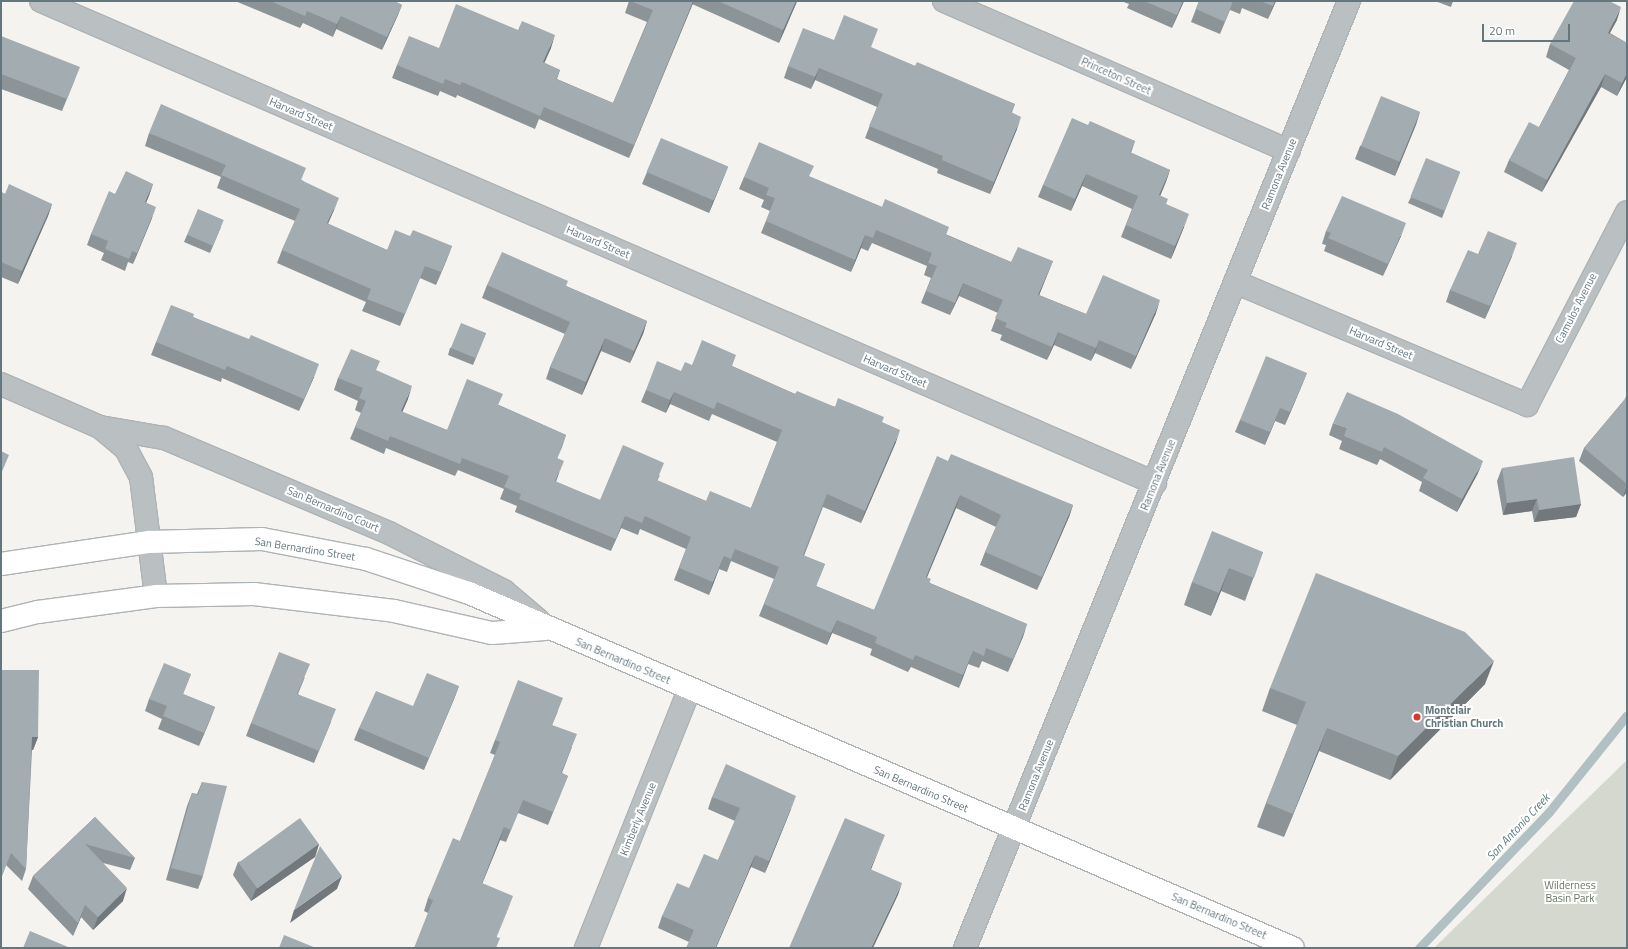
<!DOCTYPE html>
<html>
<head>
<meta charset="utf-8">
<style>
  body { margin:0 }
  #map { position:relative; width:1628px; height:949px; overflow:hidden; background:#f4f3ef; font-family:"Titillium Web",sans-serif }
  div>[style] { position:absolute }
  .green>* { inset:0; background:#d4d8cf }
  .stream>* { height:9px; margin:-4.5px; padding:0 4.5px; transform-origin:4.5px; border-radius:4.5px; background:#b1c1c3 }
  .roads { filter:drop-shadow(1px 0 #aeb3b6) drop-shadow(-1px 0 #aeb3b6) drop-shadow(0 1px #aeb3b6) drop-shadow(0 -1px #aeb3b6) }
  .minor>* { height:22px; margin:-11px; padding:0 11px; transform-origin:11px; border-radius:11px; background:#babfc1 }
  .major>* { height:22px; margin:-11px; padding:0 11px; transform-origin:11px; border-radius:11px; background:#fff }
  .wall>* { inset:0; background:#8c9497 }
  .shaded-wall>* { inset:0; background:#72787b }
  .building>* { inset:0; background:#a3acb0; transform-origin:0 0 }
  .dots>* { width:11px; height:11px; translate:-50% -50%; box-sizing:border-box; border:2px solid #fff; border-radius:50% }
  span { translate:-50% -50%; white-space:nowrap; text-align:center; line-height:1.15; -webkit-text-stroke:4px #fff; paint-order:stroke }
  .street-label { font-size:11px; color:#64777f }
  .poi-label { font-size:11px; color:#64777f; font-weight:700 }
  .left { translate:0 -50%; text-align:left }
  .park-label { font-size:11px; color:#697762 }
  .water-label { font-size:12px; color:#5f7a7d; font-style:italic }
  .frame { position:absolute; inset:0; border:2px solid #64777f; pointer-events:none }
  .scale { position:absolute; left:1482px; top:24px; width:88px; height:18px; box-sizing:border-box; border:2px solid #64777f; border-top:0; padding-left:5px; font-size:12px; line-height:14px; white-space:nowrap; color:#64777f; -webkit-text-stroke:3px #fff; paint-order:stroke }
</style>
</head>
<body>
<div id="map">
  <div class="green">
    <i style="clip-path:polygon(1627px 760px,1627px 948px,1434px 948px,1559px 826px)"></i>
  </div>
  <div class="stream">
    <i style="left:1419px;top:948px;width:188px;rotate:-46.3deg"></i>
    <i style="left:1549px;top:812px;width:124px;rotate:-51.2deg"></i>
  </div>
  <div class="roads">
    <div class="minor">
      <i style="left:41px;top:1px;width:1214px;rotate:23.4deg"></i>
      <i style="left:944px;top:1px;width:376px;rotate:23.5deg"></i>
      <i style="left:1235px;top:282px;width:317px;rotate:22.8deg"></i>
      <i style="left:1527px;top:405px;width:217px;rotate:-62.6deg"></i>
      <i style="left:1px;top:384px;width:108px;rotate:23.5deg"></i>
      <i style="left:100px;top:427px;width:34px;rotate:40deg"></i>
      <i style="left:126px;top:449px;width:32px;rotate:62deg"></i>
      <i style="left:141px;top:477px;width:120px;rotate:82.8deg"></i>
      <i style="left:100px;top:427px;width:65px;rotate:9.8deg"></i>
      <i style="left:164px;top:438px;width:244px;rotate:22.9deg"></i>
      <i style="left:389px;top:533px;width:129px;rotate:26.8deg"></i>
      <i style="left:504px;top:591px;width:45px;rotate:40.5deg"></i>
      <i style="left:586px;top:948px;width:278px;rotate:-68.2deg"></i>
      <i style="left:965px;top:948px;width:1022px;rotate:-67.93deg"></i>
    </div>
    <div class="major">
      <i style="left:1px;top:564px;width:150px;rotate:-8.5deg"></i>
      <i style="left:149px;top:542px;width:113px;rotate:-1.5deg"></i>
      <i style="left:262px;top:539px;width:106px;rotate:10.9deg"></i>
      <i style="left:366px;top:559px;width:108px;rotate:18.3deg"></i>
      <i style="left:469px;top:593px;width:897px;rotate:23.31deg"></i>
      <i style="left:1px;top:621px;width:38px;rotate:-14deg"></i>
      <i style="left:38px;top:612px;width:119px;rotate:-7.7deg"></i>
      <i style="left:156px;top:596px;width:98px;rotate:-1.2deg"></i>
      <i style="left:254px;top:594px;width:141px;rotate:6.9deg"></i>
      <i style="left:394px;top:611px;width:100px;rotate:12.7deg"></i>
      <i style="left:492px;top:633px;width:53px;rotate:-4.3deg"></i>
    </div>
  </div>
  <div class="wall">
    <i style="clip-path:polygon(235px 1px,394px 1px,402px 5px,397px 17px,382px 50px,336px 29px,333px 37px,303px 23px,300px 28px)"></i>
    <i style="clip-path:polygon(629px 1px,797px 1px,779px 43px,692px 4px,629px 158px,539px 119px,535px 129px,457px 95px,456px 98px,440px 91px,438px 96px,392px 78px,397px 65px,439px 48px,518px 30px,551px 48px,544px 63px,560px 70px,557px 79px,613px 103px,647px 22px,625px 13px)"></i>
    <i style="clip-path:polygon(1121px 1px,1184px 1px,1172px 28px,1127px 8px,1129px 4px)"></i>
    <i style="clip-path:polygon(1199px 1px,1276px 1px,1268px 19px,1242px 8px,1240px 14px,1230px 10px,1220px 34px,1191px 22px)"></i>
    <i style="clip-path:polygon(1435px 1px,1453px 1px,1451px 7px)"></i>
    <i style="clip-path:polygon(1617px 20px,1610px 33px,1627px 43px,1627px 77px,1617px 96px,1601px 87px,1542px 192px,1504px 172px,1509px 160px,1539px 127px,1569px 70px,1546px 57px,1550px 44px)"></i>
    <i style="clip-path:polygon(1px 36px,75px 79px,62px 111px,1px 89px)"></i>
    <i style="clip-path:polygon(834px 40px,872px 48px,915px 66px,1015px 104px,1012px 112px,1017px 129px,990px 194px,937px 173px,938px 169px,865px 138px,877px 107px,815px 80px,811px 89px,784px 78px,788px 66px)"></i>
    <i style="clip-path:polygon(1420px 112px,1395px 176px,1355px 159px,1360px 146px)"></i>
    <i style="clip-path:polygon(1088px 125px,1135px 141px,1131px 153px,1170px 170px,1160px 196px,1184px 227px,1171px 259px,1121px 237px,1132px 209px,1082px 186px,1071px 211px,1038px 197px,1043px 185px)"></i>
    <i style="clip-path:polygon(149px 133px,302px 180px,334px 210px,328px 224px,387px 250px,410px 236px,452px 246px,436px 285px,420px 278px,400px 326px,362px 311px,366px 302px,277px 263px,282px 250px,295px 221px,217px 188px,221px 177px,145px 146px)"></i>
    <i style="clip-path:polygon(728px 167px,723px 179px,709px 213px,642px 184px,647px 172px)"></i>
    <i style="clip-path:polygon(1460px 172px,1442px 218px,1408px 203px,1411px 197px)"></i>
    <i style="clip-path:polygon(744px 177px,810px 177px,882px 207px,1011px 262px,1053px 261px,1039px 295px,1086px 314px,1156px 313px,1131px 369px,1095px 353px,1091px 361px,1054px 345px,1047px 360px,1000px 340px,1002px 335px,991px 331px,998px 313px,959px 296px,950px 315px,921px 303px,931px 278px,924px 275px,927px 266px,872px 243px,868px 251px,861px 248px,851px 272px,761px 233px,770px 211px,761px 207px,764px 200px,739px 189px)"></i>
    <i style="clip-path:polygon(153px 184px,146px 203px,152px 218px,133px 264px,128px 262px,125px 271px,101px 260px,104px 253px,87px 245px,91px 234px,115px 194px)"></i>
    <i style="clip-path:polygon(1px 192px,5px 194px,52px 204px,48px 216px,18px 284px,1px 277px)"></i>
    <i style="clip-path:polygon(221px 227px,210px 253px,184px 242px,187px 235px)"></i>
    <i style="clip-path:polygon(1326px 231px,1401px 236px,1383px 276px,1324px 251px,1326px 245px,1322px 244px)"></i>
    <i style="clip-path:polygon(1478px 254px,1512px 256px,1485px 319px,1446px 302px,1450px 290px)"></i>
    <i style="clip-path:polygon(487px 285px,566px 286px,647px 321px,643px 334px,630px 363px,601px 351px,582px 395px,546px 379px,550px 367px,565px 334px,482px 298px)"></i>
    <i style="clip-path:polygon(193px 317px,314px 377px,299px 411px,222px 378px,221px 382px,151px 355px,156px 342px)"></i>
    <i style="clip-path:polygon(486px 333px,473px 365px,448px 355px,450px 348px)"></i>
    <i style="clip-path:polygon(692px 365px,732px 366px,795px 394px,882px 422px,896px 442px,861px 523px,823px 507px,804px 556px,825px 564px,816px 586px,874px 610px,948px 461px,1073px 505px,1069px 517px,1037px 590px,980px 565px,985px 552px,996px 527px,956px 508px,927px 577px,930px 583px,1027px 624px,1008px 672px,982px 661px,979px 668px,968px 664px,959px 688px,911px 667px,908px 672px,870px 655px,872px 649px,832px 633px,827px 645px,759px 616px,774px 579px,731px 561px,727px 572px,719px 569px,709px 595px,674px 580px,686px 549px,640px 529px,638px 535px,621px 528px,611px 551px,515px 512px,517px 506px,500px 499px,504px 489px,458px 470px,455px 476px,386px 448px,384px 454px,350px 439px,361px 413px,355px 410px,358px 401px,334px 390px,338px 378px,376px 371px,408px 399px,402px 412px,447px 430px,499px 405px,566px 435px,557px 458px,559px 473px,556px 482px,600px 500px,660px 475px,657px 481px,706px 501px,751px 508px,777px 442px,712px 414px,709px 421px,670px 404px,666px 413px,641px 402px,646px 390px,681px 371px)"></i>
    <i style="clip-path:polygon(1307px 373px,1302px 385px,1285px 425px,1275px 421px,1265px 445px,1235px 432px,1240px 420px)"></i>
    <i style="clip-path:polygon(1627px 393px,1627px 492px,1623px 497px,1579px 461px,1584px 448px,1625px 399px)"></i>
    <i style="clip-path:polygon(1333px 423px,1478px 473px,1457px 512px,1419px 491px,1422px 482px,1380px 459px,1377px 465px,1339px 449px,1342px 441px,1329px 435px)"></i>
    <i style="clip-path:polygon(1502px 468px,1581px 504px,1576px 517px,1534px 522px,1532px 511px,1503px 515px,1497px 481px)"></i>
    <i style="clip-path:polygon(1263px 552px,1245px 601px,1221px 591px,1211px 616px,1184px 605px,1192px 582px)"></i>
    <i style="clip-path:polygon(1px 670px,38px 737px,33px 750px,32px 750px,26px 869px,22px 881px,6px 865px,1px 879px)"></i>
    <i style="clip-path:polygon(191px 674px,183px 694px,215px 707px,199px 746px,158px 729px,162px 719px,145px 711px,149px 699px)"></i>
    <i style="clip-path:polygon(305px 677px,298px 694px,331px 722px,314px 763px,246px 736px,251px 723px)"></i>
    <i style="clip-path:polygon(1485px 684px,1390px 780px,1319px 751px,1284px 837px,1257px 827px,1266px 803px,1297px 725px,1262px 711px,1270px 688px)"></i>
    <i style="clip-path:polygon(459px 686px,454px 699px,424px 770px,354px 740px,359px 728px,413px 706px)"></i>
    <i style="clip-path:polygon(558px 711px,552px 725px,572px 747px,562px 773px,568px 776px,548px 825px,518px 813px,506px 842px,500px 840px,482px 884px,508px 909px,428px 913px,424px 911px,428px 898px,460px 841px,495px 755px,490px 753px,495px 740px)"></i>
    <i style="clip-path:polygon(202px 782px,203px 876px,198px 889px,166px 880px,187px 806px,192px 793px,197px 794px)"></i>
    <i style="clip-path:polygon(712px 797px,791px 809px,765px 873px,751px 867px,689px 942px,658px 928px,662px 916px,689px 888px,718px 860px,735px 821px,708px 809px)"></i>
    <i style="clip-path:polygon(95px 817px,135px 858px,130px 870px,103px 863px,123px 901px,93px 930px,81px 917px,73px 936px,28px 889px,33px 876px)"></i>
    <i style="clip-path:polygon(319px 844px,315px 857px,251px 901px,233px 875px,238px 862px)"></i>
  </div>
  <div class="shaded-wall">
    <i style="clip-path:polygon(693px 1px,694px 1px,629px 158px,634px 145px)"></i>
    <i style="clip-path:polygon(796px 1px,797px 1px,796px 4px,779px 43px,783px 30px)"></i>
    <i style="clip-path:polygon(1183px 1px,1184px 1px,1172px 28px,1177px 15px)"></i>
    <i style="clip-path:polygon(1275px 1px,1276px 1px,1268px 19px,1273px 6px)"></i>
    <i style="clip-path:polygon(402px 5px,397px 17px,382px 50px,387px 37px)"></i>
    <i style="clip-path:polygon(1621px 7px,1617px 20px,1603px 45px,1608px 33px)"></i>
    <i style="clip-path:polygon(341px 16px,336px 29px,333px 37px,337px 24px)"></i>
    <i style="clip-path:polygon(555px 35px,551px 48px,539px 75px,543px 62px)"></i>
    <i style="clip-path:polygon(819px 68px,815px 80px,811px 89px,815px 77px)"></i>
    <i style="clip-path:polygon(1627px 73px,1627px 77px,1617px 96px,1622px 83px)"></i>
    <i style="clip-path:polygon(1605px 74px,1601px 87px,1542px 192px,1547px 180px)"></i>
    <i style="clip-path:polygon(1420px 112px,1416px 125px,1395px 176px,1399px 163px)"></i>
    <i style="clip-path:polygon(1021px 117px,1017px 129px,990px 194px,994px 182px)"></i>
    <i style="clip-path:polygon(728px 167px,723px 179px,709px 213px,713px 201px)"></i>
    <i style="clip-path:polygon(1170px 170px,1166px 182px,1155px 208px,1159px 195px)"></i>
    <i style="clip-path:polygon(1086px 174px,1082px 186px,1071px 211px,1075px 199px)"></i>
    <i style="clip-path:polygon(153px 184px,149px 196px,141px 214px,145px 202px)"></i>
    <i style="clip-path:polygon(339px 198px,334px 210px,322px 236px,327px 223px)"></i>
    <i style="clip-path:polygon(52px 204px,48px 216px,18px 284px,22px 271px)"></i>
    <i style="clip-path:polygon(156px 207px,152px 218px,133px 264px,137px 253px)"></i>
    <i style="clip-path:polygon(1189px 214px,1184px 227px,1171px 259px,1175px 246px)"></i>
    <i style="clip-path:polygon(1406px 223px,1401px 236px,1383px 276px,1388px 264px)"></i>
    <i style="clip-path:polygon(865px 235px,861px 248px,851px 272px,855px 260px)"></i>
    <i style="clip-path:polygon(1517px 243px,1512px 256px,1485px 319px,1490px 306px)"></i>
    <i style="clip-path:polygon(452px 246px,447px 259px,436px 285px,441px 272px)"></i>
    <i style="clip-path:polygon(1053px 261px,1048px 273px,1034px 308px,1038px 295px)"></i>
    <i style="clip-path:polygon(963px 283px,959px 296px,950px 315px,955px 303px)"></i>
    <i style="clip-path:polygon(1160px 300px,1156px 313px,1131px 369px,1136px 356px)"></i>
    <i style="clip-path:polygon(647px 321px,643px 334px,630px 363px,634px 351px)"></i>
    <i style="clip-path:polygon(1058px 332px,1054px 345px,1047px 360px,1052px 347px)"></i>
    <i style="clip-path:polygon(605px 338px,601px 351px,582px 395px,586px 382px)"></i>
    <i style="clip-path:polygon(1099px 340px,1095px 353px,1091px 361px,1096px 348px)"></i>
    <i style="clip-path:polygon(319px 364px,314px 377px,299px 411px,304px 399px)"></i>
    <i style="clip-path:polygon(1307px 373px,1302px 385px,1285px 425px,1290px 412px)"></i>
    <i style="clip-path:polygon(412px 386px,408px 399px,397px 424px,401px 411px)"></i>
    <i style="clip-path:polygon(674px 392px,670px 404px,666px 413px,670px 400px)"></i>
    <i style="clip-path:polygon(1280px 408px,1275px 421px,1265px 445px,1270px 432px)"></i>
    <i style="clip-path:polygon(900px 430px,896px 442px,861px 523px,865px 511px)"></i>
    <i style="clip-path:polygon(566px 435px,562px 447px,552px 470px,557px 458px)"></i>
    <i style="clip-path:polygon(564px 461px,559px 473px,550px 494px,555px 481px)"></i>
    <i style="clip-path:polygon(1483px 461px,1478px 473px,1457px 512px,1462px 499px)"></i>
    <i style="clip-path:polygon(1627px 486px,1627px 492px,1623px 497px)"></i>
    <i style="clip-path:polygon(960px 495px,956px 508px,922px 589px,926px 577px)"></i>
    <i style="clip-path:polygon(1537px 499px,1532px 511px,1503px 515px,1507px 503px)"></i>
    <i style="clip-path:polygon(1581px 504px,1576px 517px,1534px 522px,1539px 510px)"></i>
    <i style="clip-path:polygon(1073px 505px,1069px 517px,1037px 590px,1042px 577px)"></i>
    <i style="clip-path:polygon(625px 516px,621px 528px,611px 551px,616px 539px)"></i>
    <i style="clip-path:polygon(724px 556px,709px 595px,713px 582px)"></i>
    <i style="clip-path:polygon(1229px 568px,1221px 591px,1211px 616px,1219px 593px)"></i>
    <i style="clip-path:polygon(837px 620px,832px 633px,827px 645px,831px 633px)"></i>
    <i style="clip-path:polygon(1027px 624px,1023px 637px,1008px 672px,1013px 659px)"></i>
    <i style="clip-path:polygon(973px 651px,968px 664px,959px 688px,963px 675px)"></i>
    <i style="clip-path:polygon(1494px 661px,1485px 684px,1390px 780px,1398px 756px)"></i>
    <i style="clip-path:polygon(459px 686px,454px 699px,424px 770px)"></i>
    <i style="clip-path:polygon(215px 707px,210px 720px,199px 746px,204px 733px)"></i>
    <i style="clip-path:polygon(1327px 728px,1319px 751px,1284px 837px,1293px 814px)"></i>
    <i style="clip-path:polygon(32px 737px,38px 737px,33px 750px,28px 750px)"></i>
    <i style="clip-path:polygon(796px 796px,791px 809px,765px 873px,769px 861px)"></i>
    <i style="clip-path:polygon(504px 827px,500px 840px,477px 896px,482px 883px)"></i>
    <i style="clip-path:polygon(885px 835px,880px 847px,866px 882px,870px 869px)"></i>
    <i style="clip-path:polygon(319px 844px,315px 857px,251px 901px,256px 889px)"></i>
    <i style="clip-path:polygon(755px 855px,751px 867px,716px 948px,715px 948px)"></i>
    <i style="clip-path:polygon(342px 876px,337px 889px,290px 923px,294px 910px)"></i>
    <i style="clip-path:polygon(902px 883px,898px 895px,873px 948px,871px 948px)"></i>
    <i style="clip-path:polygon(127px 888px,123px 901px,93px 930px,98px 917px)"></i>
    <i style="clip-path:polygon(513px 896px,508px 909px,492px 948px,496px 937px)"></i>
    <i style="clip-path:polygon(85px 905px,81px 917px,73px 936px,78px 923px)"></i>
  </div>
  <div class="building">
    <i style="clip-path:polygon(270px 1px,394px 1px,402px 5px,387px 37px,341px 16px,337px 24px,307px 11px,305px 16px)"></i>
    <i style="clip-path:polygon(630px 1px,693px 1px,634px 145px,544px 107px,540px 116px,462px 82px,460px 85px,445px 79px,443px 84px,397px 65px,409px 36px,439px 48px,456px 4px,518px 30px,522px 21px,555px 35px,543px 62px,560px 70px,556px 79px,613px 103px,653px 10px)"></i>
    <i style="clip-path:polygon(718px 1px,796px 1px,783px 30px)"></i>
    <i style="clip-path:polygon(1144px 1px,1183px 1px,1177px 15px)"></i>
    <i style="clip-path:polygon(1199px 1px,1233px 1px,1225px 22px,1196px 9px)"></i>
    <i style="clip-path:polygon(1260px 1px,1275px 1px,1273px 6px)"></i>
    <i style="clip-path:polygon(1574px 1px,1609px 1px,1621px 7px,1608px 33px,1627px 43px,1627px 73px,1622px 83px,1605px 74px,1547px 180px,1509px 160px,1529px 122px,1539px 127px,1576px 58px,1550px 44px)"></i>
    <i style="clip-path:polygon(844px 15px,878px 29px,871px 47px,915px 66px,917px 62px,1015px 104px,1011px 112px,1021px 117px,994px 182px,942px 160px,943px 156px,869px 126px,883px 94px,819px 68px,815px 77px,788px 66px,803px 28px,834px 40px)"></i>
    <i style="clip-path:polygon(1px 36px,80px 67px,67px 99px,1px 74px)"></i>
    <i style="left:1381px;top:96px;width:42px;height:54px;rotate:22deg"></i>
    <i style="clip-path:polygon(161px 104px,306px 168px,301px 180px,339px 198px,327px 223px,387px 250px,395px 230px,410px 236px,413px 230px,452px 246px,441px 272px,425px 266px,405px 314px,367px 299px,371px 289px,282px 250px,300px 209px,221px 175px,226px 165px,149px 133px)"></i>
    <i style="clip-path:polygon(1072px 118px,1088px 125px,1090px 121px,1135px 141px,1130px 152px,1170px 170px,1159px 195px,1168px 199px,1166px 204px,1189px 214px,1175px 246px,1126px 225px,1138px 196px,1086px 174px,1075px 199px,1043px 185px)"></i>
    <i style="left:661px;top:138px;width:73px;height:37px;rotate:23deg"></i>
    <i style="clip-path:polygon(759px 142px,814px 166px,809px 176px,882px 207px,885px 199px,949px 227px,946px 235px,1011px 262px,1018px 247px,1053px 261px,1038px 295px,1086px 314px,1103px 275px,1160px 300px,1136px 356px,1099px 340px,1096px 348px,1058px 332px,1052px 347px,1005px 327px,1007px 323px,995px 318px,1003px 300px,963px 283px,955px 303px,926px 291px,937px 266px,928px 263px,932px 253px,876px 230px,873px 238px,865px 235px,855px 260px,766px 221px,775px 198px,766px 195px,769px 188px,744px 177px)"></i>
    <i style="left:1426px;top:158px;width:37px;height:42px;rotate:22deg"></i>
    <i style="clip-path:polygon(126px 171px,153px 184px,145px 202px,156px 207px,137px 253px,132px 251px,129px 259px,105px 249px,108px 241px,91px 234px,109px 191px,115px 194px)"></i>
    <i style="clip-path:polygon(9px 184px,52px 204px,22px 271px,1px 262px,1px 192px,5px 194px)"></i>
    <i style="clip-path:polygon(1342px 196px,1406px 223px,1388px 264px,1328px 238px,1331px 233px,1326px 231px)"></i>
    <i style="left:198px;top:209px;width:28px;height:28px;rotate:23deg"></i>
    <i style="clip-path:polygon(1488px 231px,1517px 243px,1490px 306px,1450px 290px,1468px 250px,1478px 254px)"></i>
    <i style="clip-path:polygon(502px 252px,568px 281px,566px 286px,647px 321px,634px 351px,605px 338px,586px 382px,550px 367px,570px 322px,487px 285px)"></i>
    <i style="clip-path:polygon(171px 305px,194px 314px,193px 317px,249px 339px,251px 335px,319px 364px,304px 399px,227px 366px,225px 370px,156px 342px)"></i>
    <i style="left:461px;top:323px;width:27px;height:27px;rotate:22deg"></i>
    <i style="clip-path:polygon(702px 340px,736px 355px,732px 366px,795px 394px,797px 391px,835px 407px,838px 398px,884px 417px,882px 422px,900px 430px,865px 511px,827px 494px,803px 555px,825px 564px,816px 586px,874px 610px,937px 456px,948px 461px,951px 454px,1073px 505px,1042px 577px,985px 552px,1001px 515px,960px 495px,926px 577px,931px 579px,929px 583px,1027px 624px,1013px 659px,986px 648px,984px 656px,973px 651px,963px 675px,915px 655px,913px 660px,875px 643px,877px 637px,837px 620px,831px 633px,764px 604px,779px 567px,735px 549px,731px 559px,724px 556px,713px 582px,679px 568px,691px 537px,645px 516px,642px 523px,625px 516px,616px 539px,519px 499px,521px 494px,504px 487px,509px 476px,462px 458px,460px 464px,390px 436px,388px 441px,355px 427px,366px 401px,359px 398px,363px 388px,338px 378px,351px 349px,380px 361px,376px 370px,412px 386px,401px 411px,447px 430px,467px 379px,503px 394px,498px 405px,566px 435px,557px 458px,564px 461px,555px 481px,600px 500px,623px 445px,664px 463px,657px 480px,706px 501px,710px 491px,751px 508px,782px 430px,717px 402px,714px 409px,674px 392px,670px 400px,646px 390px,657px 361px,681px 371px,685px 362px,692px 365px)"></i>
    <i style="clip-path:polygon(1266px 356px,1307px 373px,1290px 412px,1280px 408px,1270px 432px,1240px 420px)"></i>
    <i style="clip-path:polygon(1347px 392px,1398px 414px,1483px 461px,1462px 499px,1423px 478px,1428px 470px,1384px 447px,1382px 452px,1344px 436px,1347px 428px,1333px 423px)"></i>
    <i style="clip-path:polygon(1627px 395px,1627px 484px,1584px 448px,1626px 398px)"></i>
    <i style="clip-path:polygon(1px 451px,9px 455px,1px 474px)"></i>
    <i style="clip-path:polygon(1574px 457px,1581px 504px,1539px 510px,1537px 499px,1507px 503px,1502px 468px)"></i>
    <i style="clip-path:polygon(1212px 531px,1263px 552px,1254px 578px,1229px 568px,1219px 593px,1192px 582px)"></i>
    <i style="clip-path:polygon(1316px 573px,1465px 632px,1494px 661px,1398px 756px,1327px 728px,1293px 814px,1266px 803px,1306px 702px,1270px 688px)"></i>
    <i style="clip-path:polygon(279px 652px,310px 664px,297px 694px,336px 709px,319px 751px,251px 723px)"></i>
    <i style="clip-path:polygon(164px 663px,191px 674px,183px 694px,215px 707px,204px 733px,163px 716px,167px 706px,149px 699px)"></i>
    <i style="clip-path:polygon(1px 670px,39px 670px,38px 737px,32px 737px,26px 869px,11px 853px,1px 878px)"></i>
    <i style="clip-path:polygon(427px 673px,459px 686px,429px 758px,359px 728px,376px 691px,413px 706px)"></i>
    <i style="clip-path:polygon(518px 680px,563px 698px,552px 725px,577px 734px,561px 773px,568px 776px,553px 812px,523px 800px,511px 830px,504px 827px,482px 883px,513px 896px,496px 937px,500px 938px,496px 948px,414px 948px,433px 900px,428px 898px,453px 838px,460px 841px,500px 742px,495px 740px)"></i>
    <i style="clip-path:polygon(726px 764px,796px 796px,769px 861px,755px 855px,715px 948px,686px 948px,694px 930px,662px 916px,677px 883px,689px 888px,704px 854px,718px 860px,740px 808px,712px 797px)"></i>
    <i style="clip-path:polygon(202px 782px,227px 786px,203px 876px,171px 868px,192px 793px,198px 795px)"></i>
    <i style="clip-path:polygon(95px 817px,135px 858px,85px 844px,127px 888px,98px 917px,85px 905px,78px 923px,33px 876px)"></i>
    <i style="left:300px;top:818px;width:32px;height:76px;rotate:54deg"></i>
    <i style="clip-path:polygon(845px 818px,885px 835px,870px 869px,902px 883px,871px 948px,789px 948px)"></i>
    <i style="clip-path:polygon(320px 846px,342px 876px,294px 910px)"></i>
    <i style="clip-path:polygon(30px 931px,68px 947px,67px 948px,23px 948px)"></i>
    <i style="clip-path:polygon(284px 935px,316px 948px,279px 948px)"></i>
  </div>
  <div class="dots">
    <i style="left:1417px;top:717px;background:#db3728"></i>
  </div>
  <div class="street-label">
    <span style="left:1116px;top:76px;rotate:24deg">Princeton Street</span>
    <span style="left:301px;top:114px;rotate:23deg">Harvard Street</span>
    <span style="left:1279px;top:174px;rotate:-68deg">Ramona Avenue</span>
    <span style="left:598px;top:242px;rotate:23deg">Harvard Street</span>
    <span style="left:1576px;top:308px;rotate:-63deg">Camulos Avenue</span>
    <span style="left:1381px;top:343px;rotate:23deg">Harvard Street</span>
    <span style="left:895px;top:371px;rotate:23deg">Harvard Street</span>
    <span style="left:1158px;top:475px;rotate:-68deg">Ramona Avenue</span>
    <span style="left:333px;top:509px;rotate:23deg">San Bernardino Court</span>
    <span style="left:305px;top:549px;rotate:9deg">San Bernardino Street</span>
    <span style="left:623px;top:661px;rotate:23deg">San Bernardino Street</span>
    <span style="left:1036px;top:775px;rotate:-68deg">Ramona Avenue</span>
    <span style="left:921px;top:789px;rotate:23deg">San Bernardino Street</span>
    <span style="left:638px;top:819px;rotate:-68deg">Kimberly Avenue</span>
    <span style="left:1219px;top:916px;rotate:23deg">San Bernardino Street</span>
  </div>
  <div class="poi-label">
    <span class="left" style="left:1425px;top:717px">Montclair<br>Christian Church</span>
  </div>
  <div class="park-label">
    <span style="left:1570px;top:892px">Wilderness<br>Basin Park</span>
  </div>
  <div class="water-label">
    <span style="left:1518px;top:827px;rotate:-47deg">San Antonio Creek</span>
  </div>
  <div class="frame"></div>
  <div class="scale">20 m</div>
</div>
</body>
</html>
